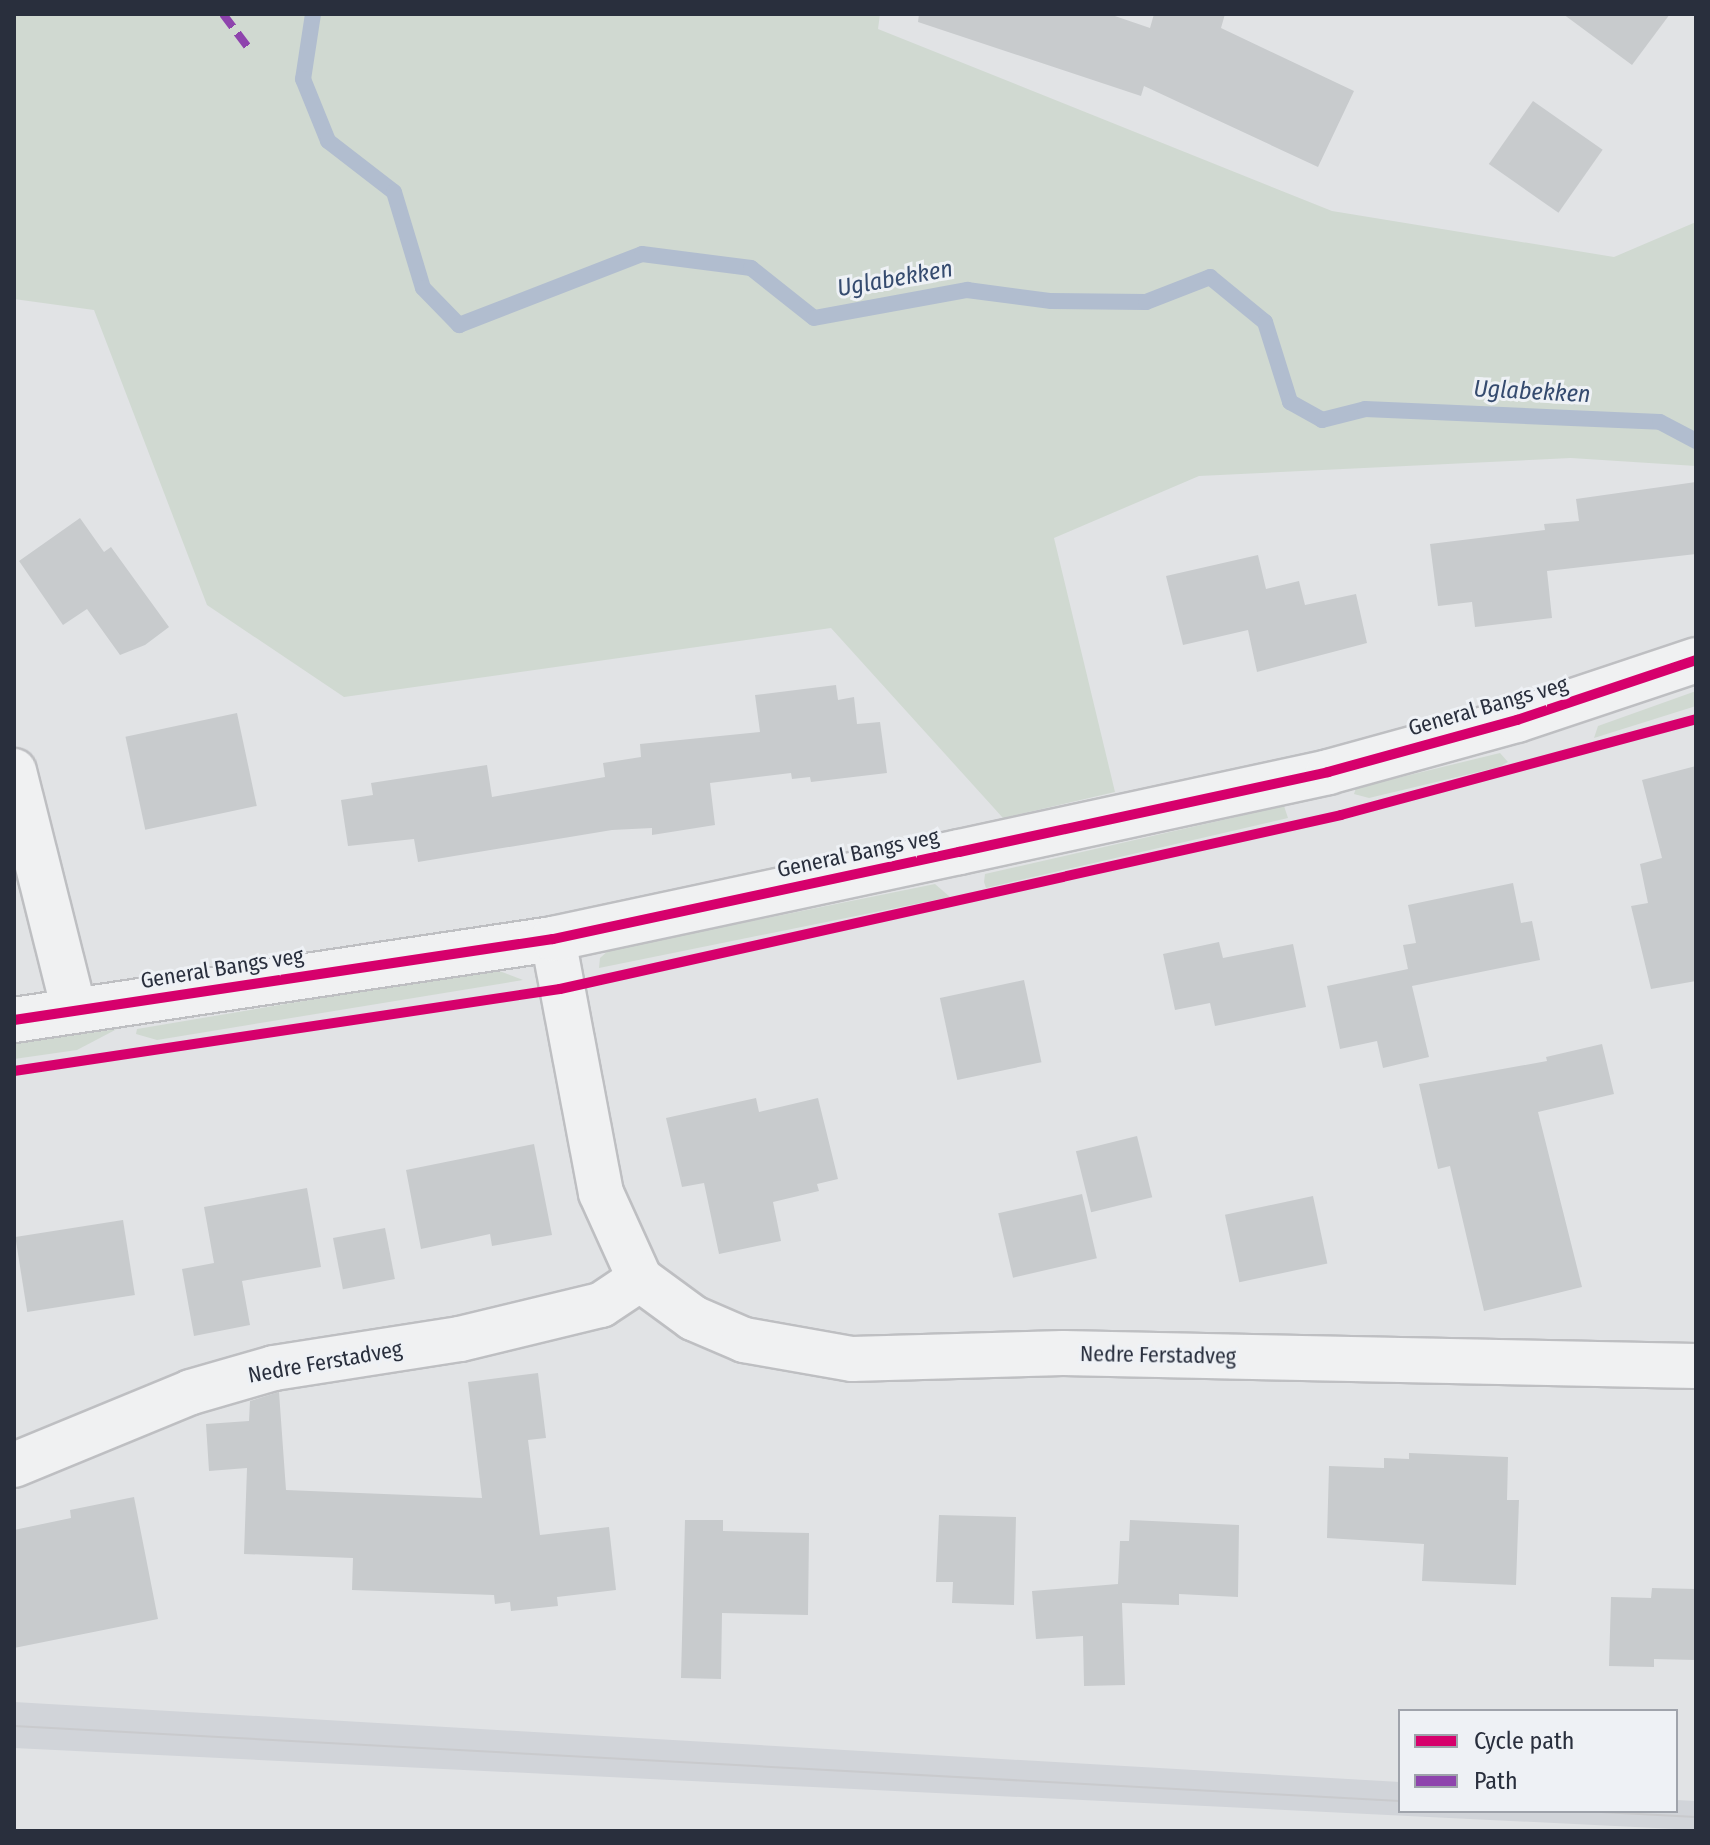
<!DOCTYPE html>
<html>
<head>
<meta charset="utf-8">
<style>
  body { margin:0 }
  #map { position:relative; width:1710px; height:1845px; overflow:hidden; background:#e1e3e5; font-family:"Fira Sans Condensed",sans-serif }
  div>[style] { position:absolute }
  .built>* { inset:0; background:#d1d4d9 }
  .green>* { inset:0; background:#d0d9d1 }
  .stream>* { height:16px; margin:-8px; padding:0 8px; transform-origin:8px; border-radius:8px; background:#b1bdcf }
  .building>* { inset:0; background:#c8cbcd; transform-origin:0 0 }
  .roads { filter:drop-shadow(2px 0 #bebfc2) drop-shadow(-2px 0 #bebfc2) drop-shadow(0 2px #bebfc2) drop-shadow(0 -2px #bebfc2) }
  .minor>* { height:44px; margin:-22px; padding:0 22px; transform-origin:22px; border-radius:22px; background:#f0f1f2 }
  .tram>* { height:2px; margin:-1px; padding:0 1px; transform-origin:1px; border-radius:1px; background:#c9cacd }
  .quiet>* { height:8px; margin-top:-4px; transform-origin:0; background:repeating-linear-gradient(90deg,#8e44ad 0 16px,transparent 0 24px) }
  .cycleway>* { height:10px; margin:-5px; padding:0 5px; transform-origin:5px; border-radius:5px; background:#d6006c }
  span { translate:-50% -50%; white-space:nowrap; text-align:center; line-height:1.15; -webkit-text-stroke:6px #eef1f5; paint-order:stroke }
  .street-label { font-size:22px; color:#292f3d }
  .water-label { font-size:24px; color:#354b6f; font-style:italic }
  .frame { position:absolute; inset:0; border:16px solid #292f3d; pointer-events:none }
  .legend { position:absolute; left:1398px; top:1709px; width:280px; height:104px; box-sizing:border-box; background:#eef1f5; border:2px solid #9fa3ab; margin:0; padding:10px 14px; list-style:none; font-size:24px; color:#292f3d }
  .legend li { display:flex; align-items:center; gap:16px; height:40px }
  .legend b { width:40px; border:2px solid #9fa3ab }
</style>
</head>
<body>
<div id="map">
  <div class="built">
    <i style="clip-path:polygon(14px 1702px,1400px 1782px,1400px 1811px,1676px 1811px,1676px 1800px,1696px 1801px,1696px 1830px,14px 1748px)"></i>
  </div>
  <div class="green">
    <i style="clip-path:polygon(14px 14px,880px 14px,878px 29px,1332px 211px,1614px 257px,1696px 222px,1696px 466px,1571px 458px,1199px 476px,1054px 538px,1115px 792px,1003px 818px,831px 628px,344px 697px,207px 605px,94px 310px,14px 299px)"></i>
    <i style="clip-path:polygon(1696px 691px,1696px 706px,1594px 738px,1598px 726px)"></i>
    <i style="clip-path:polygon(1500px 753px,1508px 762px,1499px 767px,1369px 798px,1354px 794px,1356px 788px)"></i>
    <i style="clip-path:polygon(1284px 806px,1288px 818px,986px 888px,984px 882px,985px 874px)"></i>
    <i style="clip-path:polygon(935px 884px,950px 897px,599px 968px,600px 958px,609px 950px)"></i>
    <i style="clip-path:polygon(494px 969px,523px 980px,157px 1040px,136px 1034px,137px 1029px)"></i>
    <i style="clip-path:polygon(117px 1029px,77px 1050px,14px 1059px,14px 1044px)"></i>
  </div>
  <div class="stream">
    <i style="left:313px;top:14px;width:66px;rotate:98.7deg"></i>
    <i style="left:303px;top:79px;width:67px;rotate:68deg"></i>
    <i style="left:328px;top:141px;width:83px;rotate:37.7deg"></i>
    <i style="left:394px;top:192px;width:100px;rotate:73.2deg"></i>
    <i style="left:423px;top:288px;width:52px;rotate:45.8deg"></i>
    <i style="left:459px;top:325px;width:196px;rotate:-21.2deg"></i>
    <i style="left:642px;top:254px;width:110px;rotate:7.3deg"></i>
    <i style="left:751px;top:268px;width:80px;rotate:38.4deg"></i>
    <i style="left:814px;top:318px;width:156px;rotate:-10.4deg"></i>
    <i style="left:967px;top:290px;width:85px;rotate:7.5deg"></i>
    <i style="left:1051px;top:301px;width:95px;rotate:0.6deg"></i>
    <i style="left:1146px;top:302px;width:69px;rotate:-21.3deg"></i>
    <i style="left:1210px;top:277px;width:71px;rotate:39.3deg"></i>
    <i style="left:1265px;top:322px;width:84px;rotate:72.6deg"></i>
    <i style="left:1290px;top:402px;width:37px;rotate:29deg"></i>
    <i style="left:1322px;top:420px;width:44px;rotate:-14.3deg"></i>
    <i style="left:1365px;top:409px;width:295px;rotate:2.5deg"></i>
    <i style="left:1660px;top:422px;width:41px;rotate:27.8deg"></i>
  </div>
  <div class="building">
    <i style="clip-path:polygon(919px 14px,1109px 14px,1150px 28px,1154px 14px,1225px 14px,1221px 28px,1354px 91px,1318px 167px,1144px 86px,1141px 96px,918px 22px)"></i>
    <i style="clip-path:polygon(1563px 14px,1670px 14px,1632px 65px)"></i>
    <i style="left:1533px;top:101px;width:85px;height:77px;rotate:35deg"></i>
    <i style="clip-path:polygon(1696px 482px,1696px 554px,1547px 571px,1552px 618px,1475px 627px,1472px 602px,1438px 606px,1430px 544px,1545px 530px,1544px 524px,1579px 521px,1576px 499px)"></i>
    <i style="clip-path:polygon(80px 518px,104px 552px,111px 547px,169px 627px,145px 645px,120px 655px,87px 609px,63px 625px,19px 561px)"></i>
    <i style="clip-path:polygon(1258px 555px,1266px 589px,1299px 581px,1305px 605px,1356px 594px,1367px 643px,1257px 672px,1248px 630px,1183px 645px,1166px 576px)"></i>
    <i style="clip-path:polygon(836px 685px,838px 700px,854px 697px,857px 724px,880px 722px,887px 773px,811px 782px,810px 777px,792px 779px,791px 773px,710px 783px,715px 825px,652px 835px,652px 828px,612px 830px,418px 862px,414px 839px,348px 846px,341px 800px,373px 795px,371px 783px,487px 765px,492px 797px,605px 777px,603px 763px,641px 757px,640px 744px,760px 732px,755px 695px)"></i>
    <i style="left:237px;top:713px;width:95px;height:114px;rotate:78deg"></i>
    <i style="clip-path:polygon(1696px 766px,1696px 981px,1651px 989px,1631px 906px,1648px 903px,1640px 864px,1662px 858px,1642px 780px)"></i>
    <i style="clip-path:polygon(1513px 883px,1521px 923px,1532px 921px,1540px 960px,1412px 986px,1429px 1057px,1383px 1068px,1377px 1041px,1340px 1049px,1327px 986px,1408px 969px,1403px 945px,1416px 943px,1408px 905px)"></i>
    <i style="clip-path:polygon(1219px 942px,1223px 958px,1293px 944px,1306px 1007px,1215px 1026px,1210px 1003px,1175px 1010px,1163px 954px)"></i>
    <i style="left:1024px;top:980px;width:84px;height:86px;rotate:78deg"></i>
    <i style="clip-path:polygon(1602px 1044px,1614px 1094px,1538px 1112px,1582px 1287px,1484px 1311px,1450px 1166px,1438px 1169px,1419px 1084px,1547px 1061px,1546px 1057px)"></i>
    <i style="clip-path:polygon(756px 1098px,759px 1112px,818px 1098px,838px 1179px,817px 1184px,819px 1191px,773px 1202px,781px 1241px,719px 1254px,704px 1183px,682px 1187px,666px 1118px)"></i>
    <i style="left:1137px;top:1136px;width:63px;height:63px;rotate:76deg"></i>
    <i style="clip-path:polygon(534px 1144px,552px 1235px,492px 1246px,490px 1234px,421px 1249px,406px 1170px)"></i>
    <i style="clip-path:polygon(307px 1188px,321px 1267px,242px 1281px,250px 1325px,194px 1336px,182px 1269px,214px 1263px,204px 1207px)"></i>
    <i style="left:1082px;top:1194px;width:66px;height:86px;rotate:77deg"></i>
    <i style="left:1313px;top:1196px;width:69px;height:90px;rotate:78deg"></i>
    <i style="left:123px;top:1220px;width:76px;height:109px;rotate:81deg"></i>
    <i style="left:385px;top:1228px;width:52px;height:53px;rotate:79deg"></i>
    <i style="clip-path:polygon(538px 1373px,546px 1438px,528px 1440px,540px 1535px,609px 1527px,616px 1590px,557px 1597px,558px 1606px,511px 1611px,510px 1602px,495px 1604px,494px 1595px,352px 1590px,353px 1558px,244px 1554px,247px 1468px,209px 1471px,206px 1424px,249px 1421px,250px 1401px,279px 1392px,286px 1490px,482px 1498px,468px 1382px)"></i>
    <i style="clip-path:polygon(1409px 1453px,1508px 1457px,1507px 1500px,1519px 1500px,1516px 1585px,1422px 1581px,1424px 1544px,1327px 1538px,1329px 1466px,1384px 1468px,1384px 1458px,1409px 1459px)"></i>
    <i style="clip-path:polygon(134px 1497px,158px 1619px,14px 1648px,14px 1530px,71px 1518px,70px 1510px)"></i>
    <i style="clip-path:polygon(939px 1515px,1016px 1517px,1014px 1605px,952px 1603px,953px 1582px,936px 1582px)"></i>
    <i style="clip-path:polygon(685px 1520px,723px 1520px,723px 1531px,809px 1533px,808px 1615px,722px 1613px,721px 1679px,681px 1678px)"></i>
    <i style="clip-path:polygon(1130px 1520px,1239px 1525px,1238px 1597px,1179px 1594px,1179px 1605px,1122px 1603px,1125px 1685px,1084px 1686px,1083px 1636px,1036px 1639px,1032px 1591px,1118px 1584px,1120px 1541px,1129px 1541px)"></i>
    <i style="clip-path:polygon(1652px 1588px,1696px 1589px,1696px 1660px,1654px 1659px,1654px 1667px,1609px 1666px,1611px 1597px,1651px 1598px)"></i>
  </div>
  <div class="roads">
    <div class="minor">
      <i style="left:14px;top:771px;width:246px;rotate:75.9deg"></i>
      <i style="left:553px;top:939px;width:258px;rotate:79.3deg"></i>
      <i style="left:601px;top:1193px;width:94px;rotate:65.6deg"></i>
      <i style="left:640px;top:1279px;width:66px;rotate:36.3deg"></i>
      <i style="left:693px;top:1318px;width:56px;rotate:23.3deg"></i>
      <i style="left:744px;top:1340px;width:110px;rotate:10deg"></i>
      <i style="left:852px;top:1359px;width:211px;rotate:-1.6deg"></i>
      <i style="left:1063px;top:1353px;width:633px;rotate:1.18deg"></i>
      <i style="left:14px;top:1020px;width:545px;rotate:-8.55deg"></i>
      <i style="left:553px;top:939px;width:415px;rotate:-12.1deg"></i>
      <i style="left:959px;top:852px;width:378px;rotate:-12.2deg"></i>
      <i style="left:1328px;top:772px;width:196px;rotate:-15.4deg"></i>
      <i style="left:1517px;top:720px;width:189px;rotate:-18.5deg"></i>
      <i style="left:14px;top:1465px;width:191px;rotate:-22.4deg"></i>
      <i style="left:191px;top:1392px;width:86px;rotate:-16.1deg"></i>
      <i style="left:274px;top:1368px;width:188px;rotate:-8.9deg"></i>
      <i style="left:460px;top:1339px;width:145px;rotate:-13.6deg"></i>
      <i style="left:601px;top:1305px;width:47px;rotate:-33.7deg"></i>
    </div>
  </div>
  <div class="tram">
    <i style="left:14px;top:1726px;width:1388px;rotate:3.1deg"></i>
    <i style="left:1582px;top:1811px;width:114px;rotate:3deg"></i>
  </div>
  <div class="quiet">
    <i style="left:223px;top:14px;width:45px;rotate:53.1deg"></i>
  </div>
  <div class="cycleway">
    <i style="left:14px;top:1020px;width:545px;rotate:-8.55deg"></i>
    <i style="left:553px;top:939px;width:415px;rotate:-12.1deg"></i>
    <i style="left:959px;top:852px;width:378px;rotate:-12.2deg"></i>
    <i style="left:1328px;top:772px;width:196px;rotate:-15.4deg"></i>
    <i style="left:1517px;top:720px;width:189px;rotate:-18.5deg"></i>
    <i style="left:14px;top:1071px;width:552px;rotate:-8.54deg"></i>
    <i style="left:560px;top:989px;width:800px;rotate:-12.56deg"></i>
    <i style="left:1341px;top:815px;width:368px;rotate:-15.1deg"></i>
  </div>
  <div class="street-label">
    <span style="left:1488px;top:706px;rotate:-16deg">General Bangs veg</span>
    <span style="left:858px;top:853px;rotate:-12deg">General Bangs veg</span>
    <span style="left:222px;top:968px;rotate:-9deg">General Bangs veg</span>
    <span style="left:1158px;top:1355px;rotate:1deg">Nedre Ferstadveg</span>
    <span style="left:325px;top:1362px;rotate:-10deg">Nedre Ferstadveg</span>
  </div>
  <div class="water-label">
    <span style="left:895px;top:279px;rotate:-10deg">Uglabekken</span>
    <span style="left:1532px;top:392px;rotate:3deg">Uglabekken</span>
  </div>
  <div class="frame"></div>
  <ul class="legend">
  <li><b style="height:10px;background:#d6006c"></b>Cycle path</li>
  <li><b style="height:10px;background:#8e44ad"></b>Path</li>
  </ul>
</div>
</body>
</html>
